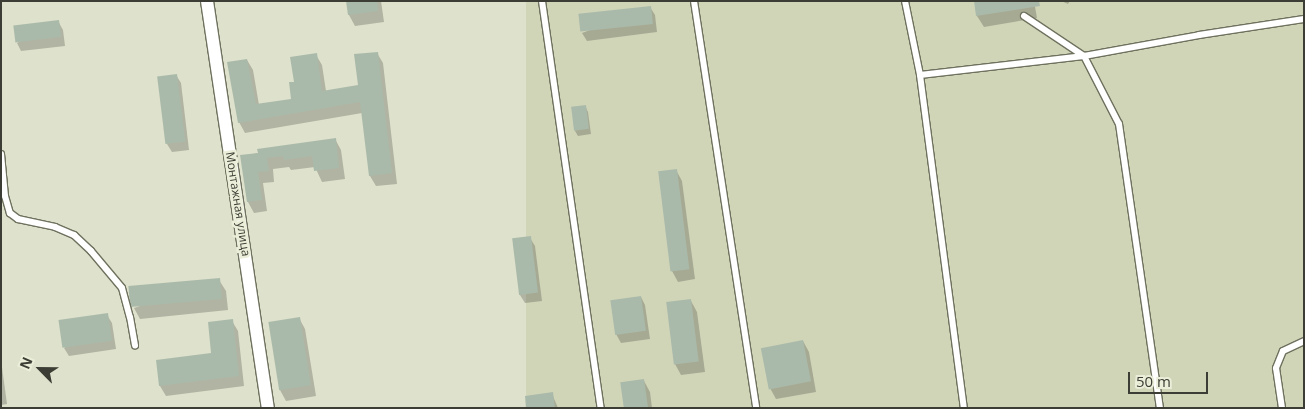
<!DOCTYPE html>
<html>
<head>
<meta charset="utf-8">
<style>
  body { margin:0 }
  #map { position:relative; width:1305px; height:409px; overflow:hidden; background:#dee1cb; font-family:"Open Sans",sans-serif }
  div>[style] { position:absolute }
  .built>* { inset:0; background:#d1d5b8; transform-origin:0 0 }
  .shadow>* { inset:0; background:#0003 }
  .building>* { inset:0; background:#aabaaa; transform-origin:0 0 }
  .roads { filter:drop-shadow(1px 0 #6f715e) drop-shadow(-1px 0 #6f715e) drop-shadow(0 1px #6f715e) drop-shadow(0 -1px #6f715e) }
  .service>* { height:6px; margin:-3px; padding:0 3px; transform-origin:3px; border-radius:3px; background:#fff }
  .minor>* { height:12px; margin:-6px; padding:0 6px; transform-origin:6px; border-radius:6px; background:#fff }
  span { translate:-50% -50%; white-space:nowrap; text-align:center; line-height:1.15; -webkit-text-stroke:5px #ebeed8; paint-order:stroke }
  .street-label { font-size:12px; color:#3c3d34 }
  .frame { position:absolute; inset:0; border:2px solid #3c3d34; pointer-events:none }
  .north { position:absolute; left:15px; top:344px; width:50px; height:50px; -webkit-text-stroke:4px #ebeed8; paint-order:stroke; rotate:293deg; font-size:14px; font-weight:700; line-height:20px; text-align:center; color:#3c3d34 }
  .north::after { content:''; display:block; margin:auto; width:18px; height:22px; background:#3c3d34; clip-path:polygon(50% 0,100% 100%,50% 72%,0 100%) }
  .scale { position:absolute; left:1128px; top:372px; width:80px; height:22px; box-sizing:border-box; border:2px solid #3c3d34; border-top:0; padding-left:6px; font-size:15px; line-height:18px; white-space:nowrap; color:#3c3d34; -webkit-text-stroke:4px #ebeed8; paint-order:stroke }
</style>
</head>
<body>
<div id="map">
  <div class="built">
    <i style="left:526px;top:1px;width:778px;height:412px"></i>
  </div>
  <div class="shadow">
    <i style="clip-path:polygon(347px 1px,381px 1px,384px 22px,355px 26px,349px 15px)"></i>
    <i style="clip-path:polygon(975px 1px,1034px 1px,1037px 18px,984px 27px,977px 16px)"></i>
    <i style="clip-path:polygon(1061px 1px,1070px 1px,1068px 4px)"></i>
    <i style="clip-path:polygon(650px 7px,655px 15px,657px 32px,587px 41px,582px 33px)"></i>
    <i style="clip-path:polygon(58px 21px,63px 30px,65px 46px,21px 51px,17px 43px)"></i>
    <i style="clip-path:polygon(377px 53px,383px 63px,397px 184px,376px 186px,370px 176px,362px 113px,245px 133px,239px 122px,247px 60px,253px 70px,259px 105px,293px 100px,295px 83px,316px 55px,322px 65px,326px 91px,359px 86px)"></i>
    <i style="clip-path:polygon(176px 75px,181px 83px,189px 150px,172px 152px,167px 144px)"></i>
    <i style="clip-path:polygon(585px 106px,588px 112px,591px 134px,578px 136px,575px 131px)"></i>
    <i style="clip-path:polygon(335px 139px,341px 150px,345px 179px,322px 182px,315px 167px,291px 170px,289px 167px,273px 169px,274px 182px,263px 183px,267px 211px,254px 213px,248px 202px,242px 156px)"></i>
    <i style="clip-path:polygon(676px 170px,682px 181px,695px 279px,678px 282px,672px 271px)"></i>
    <i style="clip-path:polygon(530px 238px,535px 246px,542px 301px,525px 303px,520px 295px,513px 240px)"></i>
    <i style="clip-path:polygon(219px 280px,226px 291px,228px 310px,140px 319px,134px 308px)"></i>
    <i style="clip-path:polygon(641px 297px,645px 305px,650px 339px,621px 343px,616px 334px)"></i>
    <i style="clip-path:polygon(691px 301px,697px 312px,705px 372px,681px 375px,675px 364px)"></i>
    <i style="clip-path:polygon(107px 315px,112px 323px,116px 349px,69px 356px,64px 348px)"></i>
    <i style="clip-path:polygon(299px 318px,305px 329px,316px 396px,286px 401px,280px 390px)"></i>
    <i style="clip-path:polygon(232px 321px,238px 331px,244px 386px,166px 396px,160px 386px,157px 361px,213px 354px)"></i>
    <i style="clip-path:polygon(803px 341px,809px 352px,816px 392px,776px 399px,770px 388px)"></i>
    <i style="clip-path:polygon(1px 360px,7px 404px,1px 405px)"></i>
    <i style="clip-path:polygon(644px 381px,650px 392px,652px 408px,624px 408px)"></i>
    <i style="clip-path:polygon(552px 394px,558px 408px,528px 408px)"></i>
  </div>
  <div class="building">
    <i style="clip-path:polygon(346px 1px,377px 1px,378px 11px,348px 15px)"></i>
    <i style="clip-path:polygon(974px 1px,1039px 1px,1040px 6px,976px 16px)"></i>
    <i style="left:651px;top:6px;width:18px;height:73px;rotate:84deg"></i>
    <i style="left:59px;top:20px;width:17px;height:46px;rotate:83deg"></i>
    <i style="clip-path:polygon(378px 52px,392px 173px,369px 176px,360px 102px,238px 123px,227px 62px,247px 59px,256px 104px,291px 99px,289px 82px,294px 82px,290px 57px,317px 53px,322px 91px,358px 85px,354px 54px)"></i>
    <i style="left:177px;top:74px;width:68px;height:20px;rotate:83deg"></i>
    <i style="left:586px;top:105px;width:24px;height:15px;rotate:83deg"></i>
    <i style="clip-path:polygon(336px 138px,339px 168px,314px 171px,312px 156px,284px 160px,283px 156px,267px 158px,269px 171px,258px 172px,262px 200px,247px 202px,240px 155px,258px 153px,257px 149px)"></i>
    <i style="left:677px;top:169px;width:101px;height:19px;rotate:83deg"></i>
    <i style="left:531px;top:236px;width:57px;height:19px;rotate:83deg"></i>
    <i style="left:220px;top:278px;width:21px;height:92px;rotate:85deg"></i>
    <i style="left:641px;top:296px;width:35px;height:31px;rotate:82deg"></i>
    <i style="left:691px;top:299px;width:63px;height:25px;rotate:83deg"></i>
    <i style="left:108px;top:313px;width:28px;height:50px;rotate:82deg"></i>
    <i style="left:300px;top:317px;width:69px;height:32px;rotate:81deg"></i>
    <i style="clip-path:polygon(233px 319px,239px 376px,159px 386px,156px 360px,211px 353px,208px 322px)"></i>
    <i style="left:803px;top:340px;width:42px;height:43px;rotate:79deg"></i>
    <i style="left:644px;top:379px;width:29px;height:24px;rotate:82deg"></i>
    <i style="clip-path:polygon(553px 392px,555px 408px,526px 408px,525px 396px)"></i>
  </div>
  <div class="roads">
    <div class="service">
      <i style="left:542px;top:1px;width:411px;rotate:81.8deg"></i>
      <i style="left:694px;top:1px;width:412px;rotate:81.3deg"></i>
      <i style="left:905px;top:1px;width:76px;rotate:78.5deg"></i>
      <i style="left:920px;top:75px;width:336px;rotate:82.5deg"></i>
      <i style="left:1024px;top:16px;width:72px;rotate:33.7deg"></i>
      <i style="left:1084px;top:56px;width:76px;rotate:62.8deg"></i>
      <i style="left:1119px;top:124px;width:287px;rotate:81.8deg"></i>
      <i style="left:920px;top:75px;width:165px;rotate:-6.6deg"></i>
      <i style="left:1084px;top:56px;width:117px;rotate:-10.3deg"></i>
      <i style="left:1199px;top:35px;width:106px;rotate:-8.7deg"></i>
      <i style="left:1px;top:154px;width:42px;rotate:84.6deg"></i>
      <i style="left:5px;top:196px;width:18px;rotate:74deg"></i>
      <i style="left:10px;top:213px;width:10px;rotate:37deg"></i>
      <i style="left:18px;top:219px;width:38px;rotate:12deg"></i>
      <i style="left:55px;top:227px;width:21px;rotate:23deg"></i>
      <i style="left:74px;top:235px;width:23px;rotate:43deg"></i>
      <i style="left:91px;top:251px;width:48px;rotate:50deg"></i>
      <i style="left:122px;top:288px;width:30px;rotate:75deg"></i>
      <i style="left:130px;top:317px;width:29px;rotate:80deg"></i>
      <i style="left:1282px;top:408px;width:40px;rotate:-98.5deg"></i>
      <i style="left:1276px;top:368px;width:18px;rotate:-68deg"></i>
      <i style="left:1283px;top:351px;width:23px;rotate:-25deg"></i>
    </div>
    <div class="minor">
      <i style="left:207px;top:1px;width:412px;rotate:81.5deg"></i>
    </div>
  </div>
  <div class="street-label">
    <span style="left:238px;top:204px;rotate:81deg">Монтажная улица</span>
  </div>
  <div class="frame"></div>
  <div class="north">N</div>
  <div class="scale">50 m</div>
</div>
</body>
</html>
